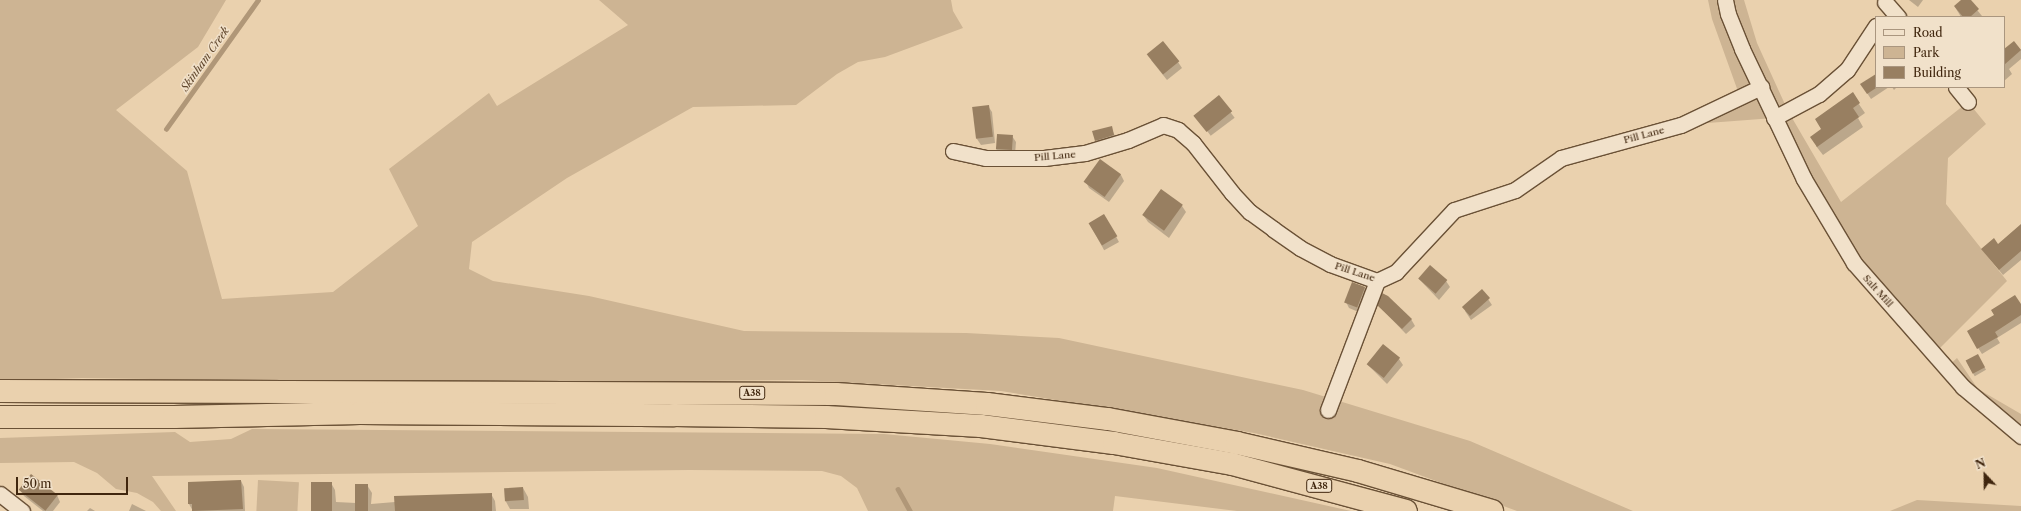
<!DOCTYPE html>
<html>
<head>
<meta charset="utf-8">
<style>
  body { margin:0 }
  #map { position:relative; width:2021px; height:511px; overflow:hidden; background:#ead1ae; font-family:"Libre Caslon Text",serif }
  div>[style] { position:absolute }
  .green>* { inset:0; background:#cdb493; transform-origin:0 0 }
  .shadow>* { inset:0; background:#0003; transform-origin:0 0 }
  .stream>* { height:4.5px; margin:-2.25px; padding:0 2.25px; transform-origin:2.25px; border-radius:2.25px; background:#b09778 }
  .building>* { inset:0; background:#987f61; transform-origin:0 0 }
  .roads { filter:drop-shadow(1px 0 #6a5136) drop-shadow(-1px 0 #6a5136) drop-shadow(0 1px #6a5136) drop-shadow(0 -1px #6a5136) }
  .street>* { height:15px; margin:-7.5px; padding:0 7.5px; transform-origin:7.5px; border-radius:7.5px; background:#f1e1ca }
  .highway>* { height:22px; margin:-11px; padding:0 11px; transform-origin:11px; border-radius:11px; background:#ead1ae }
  span { translate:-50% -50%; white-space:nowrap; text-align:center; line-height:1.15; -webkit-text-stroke:3px #f1e1ca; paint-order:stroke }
  .shield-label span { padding:1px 3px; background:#f1e1ca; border:1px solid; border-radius:3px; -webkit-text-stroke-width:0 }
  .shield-label { font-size:9px; color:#40260e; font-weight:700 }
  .street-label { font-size:10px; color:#40260e }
  .water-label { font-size:11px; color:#62482e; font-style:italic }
  .legend { position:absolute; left:1875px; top:16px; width:130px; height:72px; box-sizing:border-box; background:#f1e1ca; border:1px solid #aa967f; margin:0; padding:5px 7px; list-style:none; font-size:12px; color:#40260e }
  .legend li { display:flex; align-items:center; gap:8px; height:20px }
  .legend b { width:20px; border:1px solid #aa967f }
  .north { position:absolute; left:1965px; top:455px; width:40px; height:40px; -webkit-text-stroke:3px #f1e1ca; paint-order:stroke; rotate:338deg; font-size:11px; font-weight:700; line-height:16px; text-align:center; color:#40260e }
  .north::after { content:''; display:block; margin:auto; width:14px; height:18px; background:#40260e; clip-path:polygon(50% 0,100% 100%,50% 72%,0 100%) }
  .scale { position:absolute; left:16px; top:477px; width:112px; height:18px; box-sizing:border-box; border:2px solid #40260e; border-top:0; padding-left:5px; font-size:12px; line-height:14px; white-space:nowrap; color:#40260e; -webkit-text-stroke:3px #f1e1ca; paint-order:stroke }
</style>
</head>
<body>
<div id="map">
  <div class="green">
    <i style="clip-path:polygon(0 0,226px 0,198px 47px,116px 110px,187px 171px,222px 299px,333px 292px,418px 226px,389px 169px,489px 93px,497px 106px,628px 25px,599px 0,951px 0,953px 11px,963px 28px,885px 57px,858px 62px,837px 74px,796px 105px,693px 107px,567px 178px,472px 242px,469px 269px,493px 281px,589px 296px,744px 331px,966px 333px,1059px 338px,1303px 390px,1470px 441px,1633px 511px,1517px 511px,1390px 464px,1254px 433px,1001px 391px,802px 380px,423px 383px,82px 378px,0 381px)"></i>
    <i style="clip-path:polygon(1708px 0,1744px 0,1757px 43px,1788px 111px,1841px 202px,1968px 102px,1986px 124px,1948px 158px,1946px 204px,2007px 281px,1934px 354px,1854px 263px,1774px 118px,1681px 125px,1740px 97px,1712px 19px)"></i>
    <i style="clip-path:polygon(1957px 358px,1978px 389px,2021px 414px,2021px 436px,1946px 368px)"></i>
    <i style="clip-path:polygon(252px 429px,884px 434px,990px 444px,1157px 468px,1351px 511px,1237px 511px,1115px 496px,1113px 511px,868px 511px,857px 488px,841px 476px,822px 471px,689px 470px,152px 476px,176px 511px,161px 511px,153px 502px,137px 493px,116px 489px,97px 473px,74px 462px,0 463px,0 438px,175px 432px,190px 442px,231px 439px)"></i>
    <i style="left:258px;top:480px;width:41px;height:31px;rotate:3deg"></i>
    <i style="clip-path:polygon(1917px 500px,2021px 506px,2021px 511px,1890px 511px)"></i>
  </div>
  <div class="shadow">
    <i style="clip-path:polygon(1909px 0,1923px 0,1918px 7px)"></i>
    <i style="clip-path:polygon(1962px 0,1969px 0,1982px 16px,1961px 17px,1955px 7px)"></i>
    <i style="clip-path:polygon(2014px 42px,2021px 50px,2021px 59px,2009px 69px,2012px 74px,2004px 81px,2004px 51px)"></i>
    <i style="clip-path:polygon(1151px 60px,1178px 62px,1182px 68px,1167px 80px)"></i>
    <i style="clip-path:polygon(1876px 75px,1876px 87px,1889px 87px,1871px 99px,1865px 90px)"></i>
    <i style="clip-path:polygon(1892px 87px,1897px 87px,1894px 90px)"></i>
    <i style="clip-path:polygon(1852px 94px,1865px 113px,1858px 118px,1863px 127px,1823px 155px,1816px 146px,1822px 129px)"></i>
    <i style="left:1219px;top:97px;width:26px;height:30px;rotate:53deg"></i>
    <i style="clip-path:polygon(988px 106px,992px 112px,995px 143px,981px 145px,977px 139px)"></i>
    <i style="clip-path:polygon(1111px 127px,1117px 141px,1100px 146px,1096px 140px)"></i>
    <i style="clip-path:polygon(1012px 136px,1016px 142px,1015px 155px,1000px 155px,996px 149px)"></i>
    <i style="clip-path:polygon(1100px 161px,1121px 175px,1124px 181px,1109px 202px,1089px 188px,1086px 182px)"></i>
    <i style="clip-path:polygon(1161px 190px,1182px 206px,1186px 212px,1169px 238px,1148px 222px,1144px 216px)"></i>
    <i style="left:1104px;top:215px;width:31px;height:17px;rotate:61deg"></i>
    <i style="clip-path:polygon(2021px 225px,2021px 260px,2003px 275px,1982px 249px,1998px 245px)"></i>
    <i style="clip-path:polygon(1419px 279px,1446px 281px,1450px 287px,1439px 300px)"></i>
    <i style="clip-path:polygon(1365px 287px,1368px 294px,1361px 313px,1349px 308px,1346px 302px)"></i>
    <i style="clip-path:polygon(1482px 290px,1492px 305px,1471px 320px,1465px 311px)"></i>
    <i style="clip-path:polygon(1378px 305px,1411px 319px,1415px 326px,1406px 334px)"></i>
    <i style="clip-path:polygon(2021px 306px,2021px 323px,1997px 338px,2000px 343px,1982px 354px,1968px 332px)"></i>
    <i style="left:1978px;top:356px;width:16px;height:13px;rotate:60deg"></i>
    <i style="clip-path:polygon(1399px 359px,1403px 365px,1387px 384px,1368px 365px)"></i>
    <i style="clip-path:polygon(241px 481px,244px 487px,245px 511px,193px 511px,189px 504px)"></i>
    <i style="clip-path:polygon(331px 483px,335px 490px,336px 502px,356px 503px,367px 485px,372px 493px,371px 504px,491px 494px,495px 501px,496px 511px,313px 511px)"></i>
    <i style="clip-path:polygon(523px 488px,528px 497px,529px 509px,510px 509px,505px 500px,505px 489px)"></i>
    <i style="clip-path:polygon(20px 490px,57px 495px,60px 502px,53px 511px,43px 511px,24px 496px)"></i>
    <i style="clip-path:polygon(132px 504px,146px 511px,129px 511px)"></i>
    <i style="clip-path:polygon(90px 508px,95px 511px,87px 511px)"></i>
  </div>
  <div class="stream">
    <i style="left:166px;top:129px;width:158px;rotate:-54.5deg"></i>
    <i style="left:898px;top:489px;width:25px;rotate:61deg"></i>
  </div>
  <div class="building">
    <i style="clip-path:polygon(1961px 0,1971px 0,1979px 9px,1970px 17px,1963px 17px,1954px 6px)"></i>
    <i style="left:1163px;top:41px;width:26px;height:21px;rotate:51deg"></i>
    <i style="clip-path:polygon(2014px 41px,2021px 50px,2004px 65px,2004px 49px)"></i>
    <i style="clip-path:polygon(1876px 74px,1876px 88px,1867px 94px,1860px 84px)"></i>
    <i style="clip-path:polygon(1853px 92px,1860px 103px,1853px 108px,1859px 117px,1817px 147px,1810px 137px,1821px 129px,1815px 119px)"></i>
    <i style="left:1219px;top:95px;width:21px;height:33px;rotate:51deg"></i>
    <i style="left:989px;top:105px;width:32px;height:17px;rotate:83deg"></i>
    <i style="clip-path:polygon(1112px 126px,1114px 135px,1095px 141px,1092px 131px)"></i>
    <i style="left:997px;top:134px;width:16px;height:15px;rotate:4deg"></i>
    <i style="left:1100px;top:159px;width:26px;height:28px;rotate:36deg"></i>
    <i style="left:1161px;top:189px;width:27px;height:32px;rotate:36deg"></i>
    <i style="left:1104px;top:214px;width:26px;height:18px;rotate:59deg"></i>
    <i style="clip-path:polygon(2021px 224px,2021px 251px,1999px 270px,1981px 249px,1994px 238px,1998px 244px)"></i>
    <i style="left:1430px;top:265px;width:23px;height:18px;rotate:41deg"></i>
    <i style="left:1352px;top:282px;width:14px;height:22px;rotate:21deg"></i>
    <i style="left:1482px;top:289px;width:12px;height:27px;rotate:48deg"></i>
    <i style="clip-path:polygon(1382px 293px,1388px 296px,1412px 319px,1402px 329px,1377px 305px)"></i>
    <i style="clip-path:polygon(2015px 295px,2021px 304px,2021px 315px,1995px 332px,1998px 337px,1977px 349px,1967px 331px,1994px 315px,1991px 310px)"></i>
    <i style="left:1383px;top:344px;width:22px;height:26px;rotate:39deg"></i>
    <i style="left:1978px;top:354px;width:15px;height:14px;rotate:62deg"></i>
    <i style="left:31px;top:474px;width:34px;height:20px;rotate:38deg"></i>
    <i style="clip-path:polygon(241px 480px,243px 509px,192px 511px,192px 504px,188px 504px,188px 482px)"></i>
    <i style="left:311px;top:482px;width:21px;height:29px"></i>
    <i style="left:355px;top:484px;width:13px;height:27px"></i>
    <i style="left:523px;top:487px;width:13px;height:19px;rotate:86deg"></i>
    <i style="clip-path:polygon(492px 493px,492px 511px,395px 511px,394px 496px)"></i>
  </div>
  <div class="roads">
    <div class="street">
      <i style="left:1725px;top:0;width:14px;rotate:78deg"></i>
      <i style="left:1728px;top:14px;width:38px;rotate:68deg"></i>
      <i style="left:1742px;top:49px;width:144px;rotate:64.5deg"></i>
      <i style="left:1804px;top:179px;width:98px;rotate:59.2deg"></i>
      <i style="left:1854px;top:263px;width:165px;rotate:48.7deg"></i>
      <i style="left:1963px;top:387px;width:76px;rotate:40.2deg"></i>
      <i style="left:1885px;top:2px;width:20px;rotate:49deg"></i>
      <i style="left:1956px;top:87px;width:19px;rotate:51deg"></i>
      <i style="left:1774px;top:118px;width:51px;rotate:-28.1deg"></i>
      <i style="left:1819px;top:94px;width:37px;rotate:-41deg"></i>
      <i style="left:1847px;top:70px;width:53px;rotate:-56.6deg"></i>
      <i style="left:953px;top:151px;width:34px;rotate:12deg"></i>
      <i style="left:986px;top:158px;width:58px"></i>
      <i style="left:1044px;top:158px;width:41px;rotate:-7deg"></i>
      <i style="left:1085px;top:153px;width:45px;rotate:-16.8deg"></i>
      <i style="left:1128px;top:140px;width:38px;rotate:-23deg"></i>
      <i style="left:1163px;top:125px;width:16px;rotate:18deg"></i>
      <i style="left:1178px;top:130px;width:20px;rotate:41deg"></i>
      <i style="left:1193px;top:143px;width:63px;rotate:52deg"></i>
      <i style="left:1232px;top:193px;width:26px;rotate:47deg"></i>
      <i style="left:1250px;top:212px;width:29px;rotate:36deg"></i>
      <i style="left:1273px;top:229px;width:33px;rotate:35deg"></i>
      <i style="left:1300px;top:248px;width:34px;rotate:28deg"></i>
      <i style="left:1330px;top:264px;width:50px;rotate:19.9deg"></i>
      <i style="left:1377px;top:281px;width:21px;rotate:-25deg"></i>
      <i style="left:1396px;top:272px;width:85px;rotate:-46.9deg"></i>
      <i style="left:1454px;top:210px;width:64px;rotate:-18.2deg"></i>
      <i style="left:1515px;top:190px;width:56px;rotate:-34.8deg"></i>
      <i style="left:1561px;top:158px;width:124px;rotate:-15.4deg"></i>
      <i style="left:1681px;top:125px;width:89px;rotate:-25.4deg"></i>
      <i style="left:1328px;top:410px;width:138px;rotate:-69.2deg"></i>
      <i style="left:0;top:494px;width:28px;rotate:38deg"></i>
    </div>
    <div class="highway">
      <i style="left:0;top:391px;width:836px;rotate:0.21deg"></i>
      <i style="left:836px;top:394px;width:151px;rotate:3.8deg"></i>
      <i style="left:987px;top:404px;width:122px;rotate:7.1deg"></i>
      <i style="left:1108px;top:419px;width:131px;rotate:10.5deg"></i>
      <i style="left:1237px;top:443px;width:124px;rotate:13deg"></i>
      <i style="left:1358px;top:471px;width:140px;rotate:16.6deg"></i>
      <i style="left:0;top:417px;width:174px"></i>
      <i style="left:174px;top:417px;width:186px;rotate:-1.2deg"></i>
      <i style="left:360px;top:413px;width:314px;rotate:0.4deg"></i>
      <i style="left:674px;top:415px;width:152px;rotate:0.8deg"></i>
      <i style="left:826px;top:417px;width:155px;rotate:3.3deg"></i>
      <i style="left:981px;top:426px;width:134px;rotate:7.3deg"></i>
      <i style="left:1114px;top:443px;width:120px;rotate:10.1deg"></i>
      <i style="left:1232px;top:464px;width:180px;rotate:15.1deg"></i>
    </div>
  </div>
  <div class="shield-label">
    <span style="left:752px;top:393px">A38</span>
    <span style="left:1319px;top:486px">A38</span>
  </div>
  <div class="street-label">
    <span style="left:1644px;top:135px;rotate:-15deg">Pill Lane</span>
    <span style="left:1055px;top:156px;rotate:-5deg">Pill Lane</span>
    <span style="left:1355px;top:272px;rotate:18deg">Pill Lane</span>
    <span style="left:1878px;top:291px;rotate:48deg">Salt Mill</span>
  </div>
  <div class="water-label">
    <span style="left:205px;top:59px;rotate:-55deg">Skinham Creek</span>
  </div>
  <ul class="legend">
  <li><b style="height:5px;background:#f1e1ca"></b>Road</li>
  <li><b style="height:11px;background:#cdb493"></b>Park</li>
  <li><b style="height:11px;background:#987f61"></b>Building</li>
  </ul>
  <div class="north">N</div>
  <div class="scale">50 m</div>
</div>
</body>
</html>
